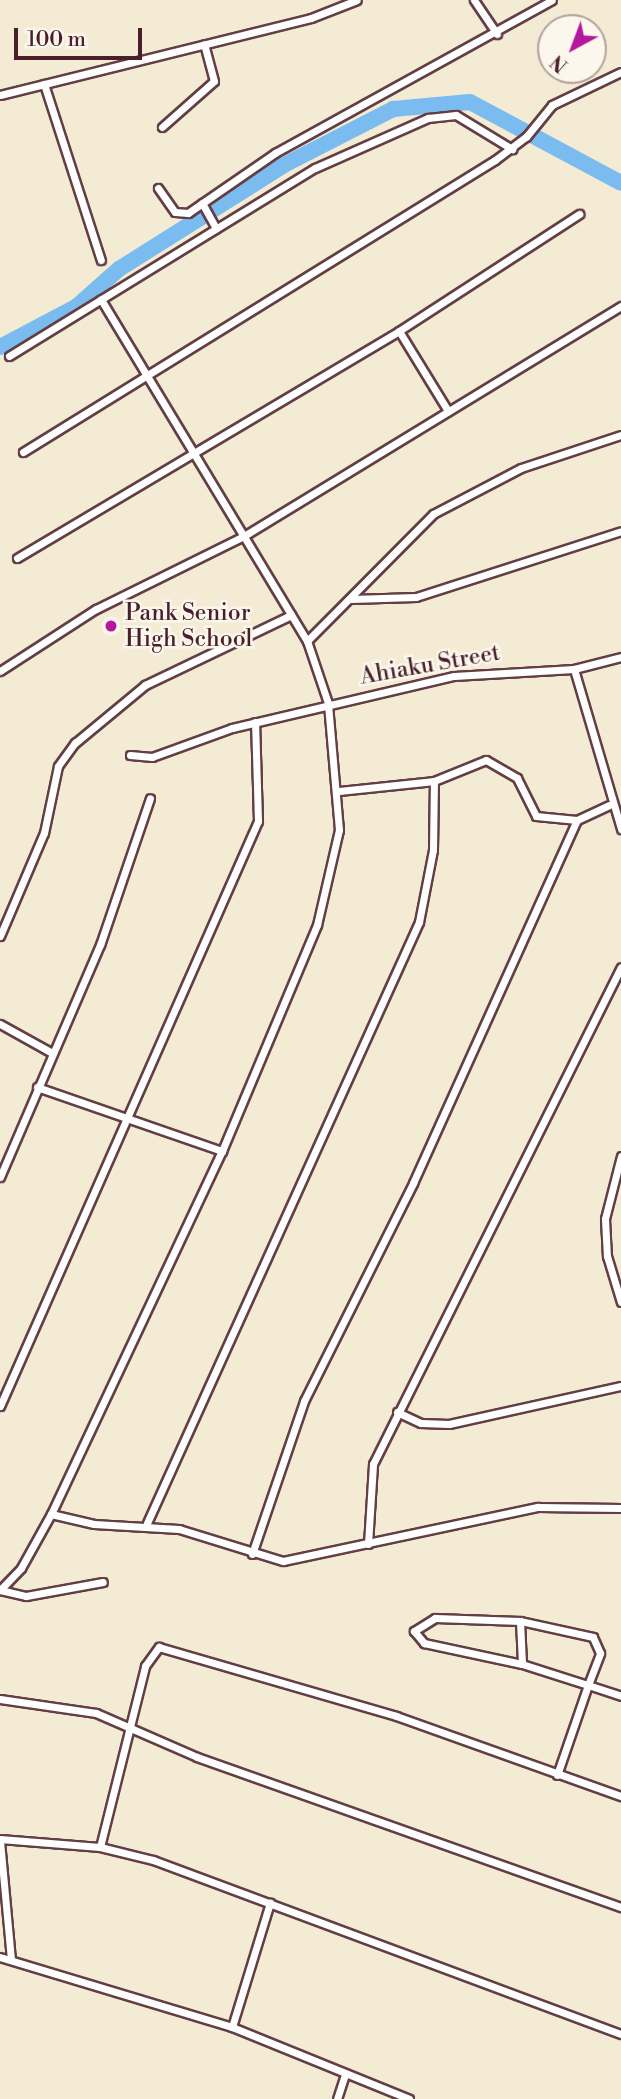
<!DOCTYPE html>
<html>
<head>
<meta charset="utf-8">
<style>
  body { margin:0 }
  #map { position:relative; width:621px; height:2099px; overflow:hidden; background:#f3ebd4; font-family:"Libre Bodoni",serif }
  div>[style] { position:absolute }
  .river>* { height:16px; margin:-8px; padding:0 8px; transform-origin:8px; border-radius:8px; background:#7abcef }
  .roads { filter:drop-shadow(2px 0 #633e44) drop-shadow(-2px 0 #633e44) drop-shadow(0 2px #633e44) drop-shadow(0 -2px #633e44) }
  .minor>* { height:7px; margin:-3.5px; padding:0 3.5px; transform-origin:3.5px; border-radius:3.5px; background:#fff }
  .dots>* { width:19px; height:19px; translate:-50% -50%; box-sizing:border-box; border:4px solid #fbf7ec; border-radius:50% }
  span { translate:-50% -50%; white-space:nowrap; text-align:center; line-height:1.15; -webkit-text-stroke:5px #fbf7ec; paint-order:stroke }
  .poi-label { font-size:23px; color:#4a1f2b }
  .left { translate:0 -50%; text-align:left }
  .street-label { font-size:23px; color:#4a1f2b }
  .north { position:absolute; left:537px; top:14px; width:70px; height:70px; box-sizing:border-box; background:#fbf7ec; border:2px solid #b4a19f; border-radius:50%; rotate:221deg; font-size:19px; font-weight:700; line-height:28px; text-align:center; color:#4a1f2b }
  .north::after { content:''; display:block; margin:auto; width:24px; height:32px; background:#b5179e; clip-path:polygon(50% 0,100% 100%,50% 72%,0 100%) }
  .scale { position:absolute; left:14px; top:28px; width:128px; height:32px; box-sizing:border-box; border:4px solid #4a1f2b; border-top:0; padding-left:9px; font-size:21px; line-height:24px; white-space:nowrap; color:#4a1f2b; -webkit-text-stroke:5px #fbf7ec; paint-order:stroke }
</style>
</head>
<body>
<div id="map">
  <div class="river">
    <i style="left:0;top:347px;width:86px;rotate:-27.8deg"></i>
    <i style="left:76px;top:307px;width:57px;rotate:-41.5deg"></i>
    <i style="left:119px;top:269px;width:195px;rotate:-32.2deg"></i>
    <i style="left:284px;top:165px;width:123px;rotate:-27.2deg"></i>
    <i style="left:393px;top:109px;width:77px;rotate:-5.2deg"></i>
    <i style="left:470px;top:102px;width:171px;rotate:28.2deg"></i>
  </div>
  <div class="roads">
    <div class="minor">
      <i style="left:474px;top:0;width:41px;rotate:55.9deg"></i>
      <i style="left:44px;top:84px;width:185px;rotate:72.1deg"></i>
      <i style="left:0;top:95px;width:320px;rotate:-13.9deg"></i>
      <i style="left:311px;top:18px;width:49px;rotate:-21.4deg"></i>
      <i style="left:162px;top:127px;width:69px;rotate:-41.5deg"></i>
      <i style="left:214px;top:81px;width:38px;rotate:-105deg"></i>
      <i style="left:158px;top:188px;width:29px;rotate:55deg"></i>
      <i style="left:175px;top:212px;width:13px;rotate:4deg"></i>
      <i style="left:188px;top:213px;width:106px;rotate:-34.6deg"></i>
      <i style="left:275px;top:153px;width:316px;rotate:-28.9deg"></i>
      <i style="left:202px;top:203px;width:29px;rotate:61deg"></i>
      <i style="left:399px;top:331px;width:94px;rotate:58.5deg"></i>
      <i style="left:9px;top:356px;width:359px;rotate:-31.6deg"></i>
      <i style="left:315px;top:168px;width:124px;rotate:-23.9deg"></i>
      <i style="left:428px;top:118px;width:28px;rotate:-6deg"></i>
      <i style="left:456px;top:115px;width:66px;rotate:31.3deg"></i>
      <i style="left:23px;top:452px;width:555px;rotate:-31.74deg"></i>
      <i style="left:495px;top:160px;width:39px;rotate:-37deg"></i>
      <i style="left:526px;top:137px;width:41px;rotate:-50.9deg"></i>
      <i style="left:552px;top:105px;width:76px;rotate:-25.6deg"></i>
      <i style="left:17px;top:558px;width:444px;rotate:-30.7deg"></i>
      <i style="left:399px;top:331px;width:215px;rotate:-33deg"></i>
      <i style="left:351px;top:599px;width:65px;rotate:-1.8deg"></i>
      <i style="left:416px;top:597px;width:215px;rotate:-17.8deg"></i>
      <i style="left:307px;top:641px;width:179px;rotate:-45.2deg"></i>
      <i style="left:433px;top:514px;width:99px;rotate:-27.6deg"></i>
      <i style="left:521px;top:468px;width:105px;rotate:-18.3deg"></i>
      <i style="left:574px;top:669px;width:167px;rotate:73.6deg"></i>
      <i style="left:0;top:671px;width:114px;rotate:-32.9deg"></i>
      <i style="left:96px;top:609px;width:165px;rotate:-26.3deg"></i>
      <i style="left:244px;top:536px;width:442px;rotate:-31.4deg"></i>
      <i style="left:130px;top:755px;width:22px;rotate:5deg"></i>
      <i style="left:152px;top:757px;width:85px;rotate:-19.9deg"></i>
      <i style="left:232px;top:728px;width:228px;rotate:-13.2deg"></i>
      <i style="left:454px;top:676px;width:120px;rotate:-3.3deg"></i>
      <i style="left:574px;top:669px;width:49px;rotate:-14.3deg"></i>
      <i style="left:339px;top:791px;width:96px;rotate:-6deg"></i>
      <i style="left:434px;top:781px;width:56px;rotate:-22deg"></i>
      <i style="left:486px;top:760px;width:36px;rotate:30deg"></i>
      <i style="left:517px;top:778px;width:42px;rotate:63.4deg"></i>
      <i style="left:536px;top:816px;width:41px;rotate:5.6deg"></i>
      <i style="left:577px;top:820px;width:35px;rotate:-25deg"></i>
      <i style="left:0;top:936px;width:112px;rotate:-66.9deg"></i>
      <i style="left:44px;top:833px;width:68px;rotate:-78.2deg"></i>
      <i style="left:58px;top:766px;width:29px;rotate:-54deg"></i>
      <i style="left:75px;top:743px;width:91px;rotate:-39.6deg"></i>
      <i style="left:145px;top:685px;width:162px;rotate:-25.6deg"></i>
      <i style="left:0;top:1024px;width:60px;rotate:29.1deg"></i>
      <i style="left:37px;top:1087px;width:196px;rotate:19.1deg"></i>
      <i style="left:621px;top:1156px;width:65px;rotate:104.3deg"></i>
      <i style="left:605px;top:1219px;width:37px;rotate:87deg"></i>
      <i style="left:607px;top:1256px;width:48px;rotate:73.1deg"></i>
      <i style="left:0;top:1177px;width:253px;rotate:-66.7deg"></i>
      <i style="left:100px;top:945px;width:155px;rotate:-71.2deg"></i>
      <i style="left:0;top:1406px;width:639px;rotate:-66.2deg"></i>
      <i style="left:258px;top:821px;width:99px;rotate:-91.7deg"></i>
      <i style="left:397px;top:1412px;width:26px;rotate:25deg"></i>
      <i style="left:421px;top:1423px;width:28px;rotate:2deg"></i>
      <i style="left:449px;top:1424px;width:176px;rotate:-12.5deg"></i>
      <i style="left:51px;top:1514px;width:44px;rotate:13.1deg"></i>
      <i style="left:94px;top:1524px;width:85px;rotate:3.4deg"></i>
      <i style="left:179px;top:1529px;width:109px;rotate:17.1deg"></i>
      <i style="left:283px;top:1561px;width:261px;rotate:-12deg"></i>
      <i style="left:538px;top:1507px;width:83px;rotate:0.7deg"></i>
      <i style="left:147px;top:1523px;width:660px;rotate:-65.65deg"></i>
      <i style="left:419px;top:922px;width:73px;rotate:-79deg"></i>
      <i style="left:433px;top:850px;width:69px;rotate:-89.2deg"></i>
      <i style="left:368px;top:1544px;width:80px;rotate:-86.4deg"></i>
      <i style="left:373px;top:1464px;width:555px;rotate:-63.48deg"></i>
      <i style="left:252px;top:1554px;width:162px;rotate:-71.2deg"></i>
      <i style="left:304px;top:1401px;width:244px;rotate:-63.4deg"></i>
      <i style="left:413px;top:1183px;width:398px;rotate:-65.7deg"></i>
      <i style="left:0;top:1590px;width:30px;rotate:-46deg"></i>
      <i style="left:21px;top:1568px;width:62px;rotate:-60.9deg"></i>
      <i style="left:51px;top:1514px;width:401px;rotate:-64.8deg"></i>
      <i style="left:222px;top:1151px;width:245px;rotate:-67.2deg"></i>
      <i style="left:317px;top:925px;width:98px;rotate:-77deg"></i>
      <i style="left:339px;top:830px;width:127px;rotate:-95deg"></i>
      <i style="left:328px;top:703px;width:65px;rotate:-108.7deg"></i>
      <i style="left:307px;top:641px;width:399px;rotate:-121.1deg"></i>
      <i style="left:0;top:1590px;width:27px;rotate:13deg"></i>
      <i style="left:26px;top:1596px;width:78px;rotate:-10.3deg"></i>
      <i style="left:520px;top:1621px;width:43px;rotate:87.3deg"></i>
      <i style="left:0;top:1699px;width:97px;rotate:8.3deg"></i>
      <i style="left:96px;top:1713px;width:110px;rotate:23.5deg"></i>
      <i style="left:197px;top:1757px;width:450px;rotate:19.5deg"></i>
      <i style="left:557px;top:1775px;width:95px;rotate:-71deg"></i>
      <i style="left:588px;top:1685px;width:34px;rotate:-69deg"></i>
      <i style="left:600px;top:1653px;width:17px;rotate:-114deg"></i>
      <i style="left:593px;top:1637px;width:75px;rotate:-167.6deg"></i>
      <i style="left:520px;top:1621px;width:85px;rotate:-178deg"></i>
      <i style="left:435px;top:1618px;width:25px;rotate:148deg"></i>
      <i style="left:414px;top:1631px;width:16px;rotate:50deg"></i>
      <i style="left:424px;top:1643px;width:100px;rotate:12.1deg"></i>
      <i style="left:522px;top:1664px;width:69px;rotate:17.7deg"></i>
      <i style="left:588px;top:1685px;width:35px;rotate:18deg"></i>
      <i style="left:0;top:1839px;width:100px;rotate:4.6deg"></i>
      <i style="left:100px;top:1847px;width:55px;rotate:13.8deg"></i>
      <i style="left:153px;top:1860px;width:499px;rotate:20.4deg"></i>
      <i style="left:0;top:1841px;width:119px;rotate:84.7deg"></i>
      <i style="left:100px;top:1847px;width:187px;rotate:-76deg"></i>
      <i style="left:145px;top:1666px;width:24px;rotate:-54deg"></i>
      <i style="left:159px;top:1647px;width:247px;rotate:16.2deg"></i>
      <i style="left:396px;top:1716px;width:239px;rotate:19.6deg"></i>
      <i style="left:0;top:1957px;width:242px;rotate:16.8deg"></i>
      <i style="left:232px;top:2027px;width:191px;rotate:22.1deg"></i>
      <i style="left:232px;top:2027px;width:130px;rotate:-73deg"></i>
      <i style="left:337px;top:2099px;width:25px;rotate:-72deg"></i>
    </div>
  </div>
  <div class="dots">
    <i style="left:111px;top:626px;background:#b5179e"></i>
  </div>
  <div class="poi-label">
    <span class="left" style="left:125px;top:626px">Pank Senior<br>High School</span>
  </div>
  <div class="street-label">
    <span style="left:430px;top:665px;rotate:-10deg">Ahiaku Street</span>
  </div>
  <div class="north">N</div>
  <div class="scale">100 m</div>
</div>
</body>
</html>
